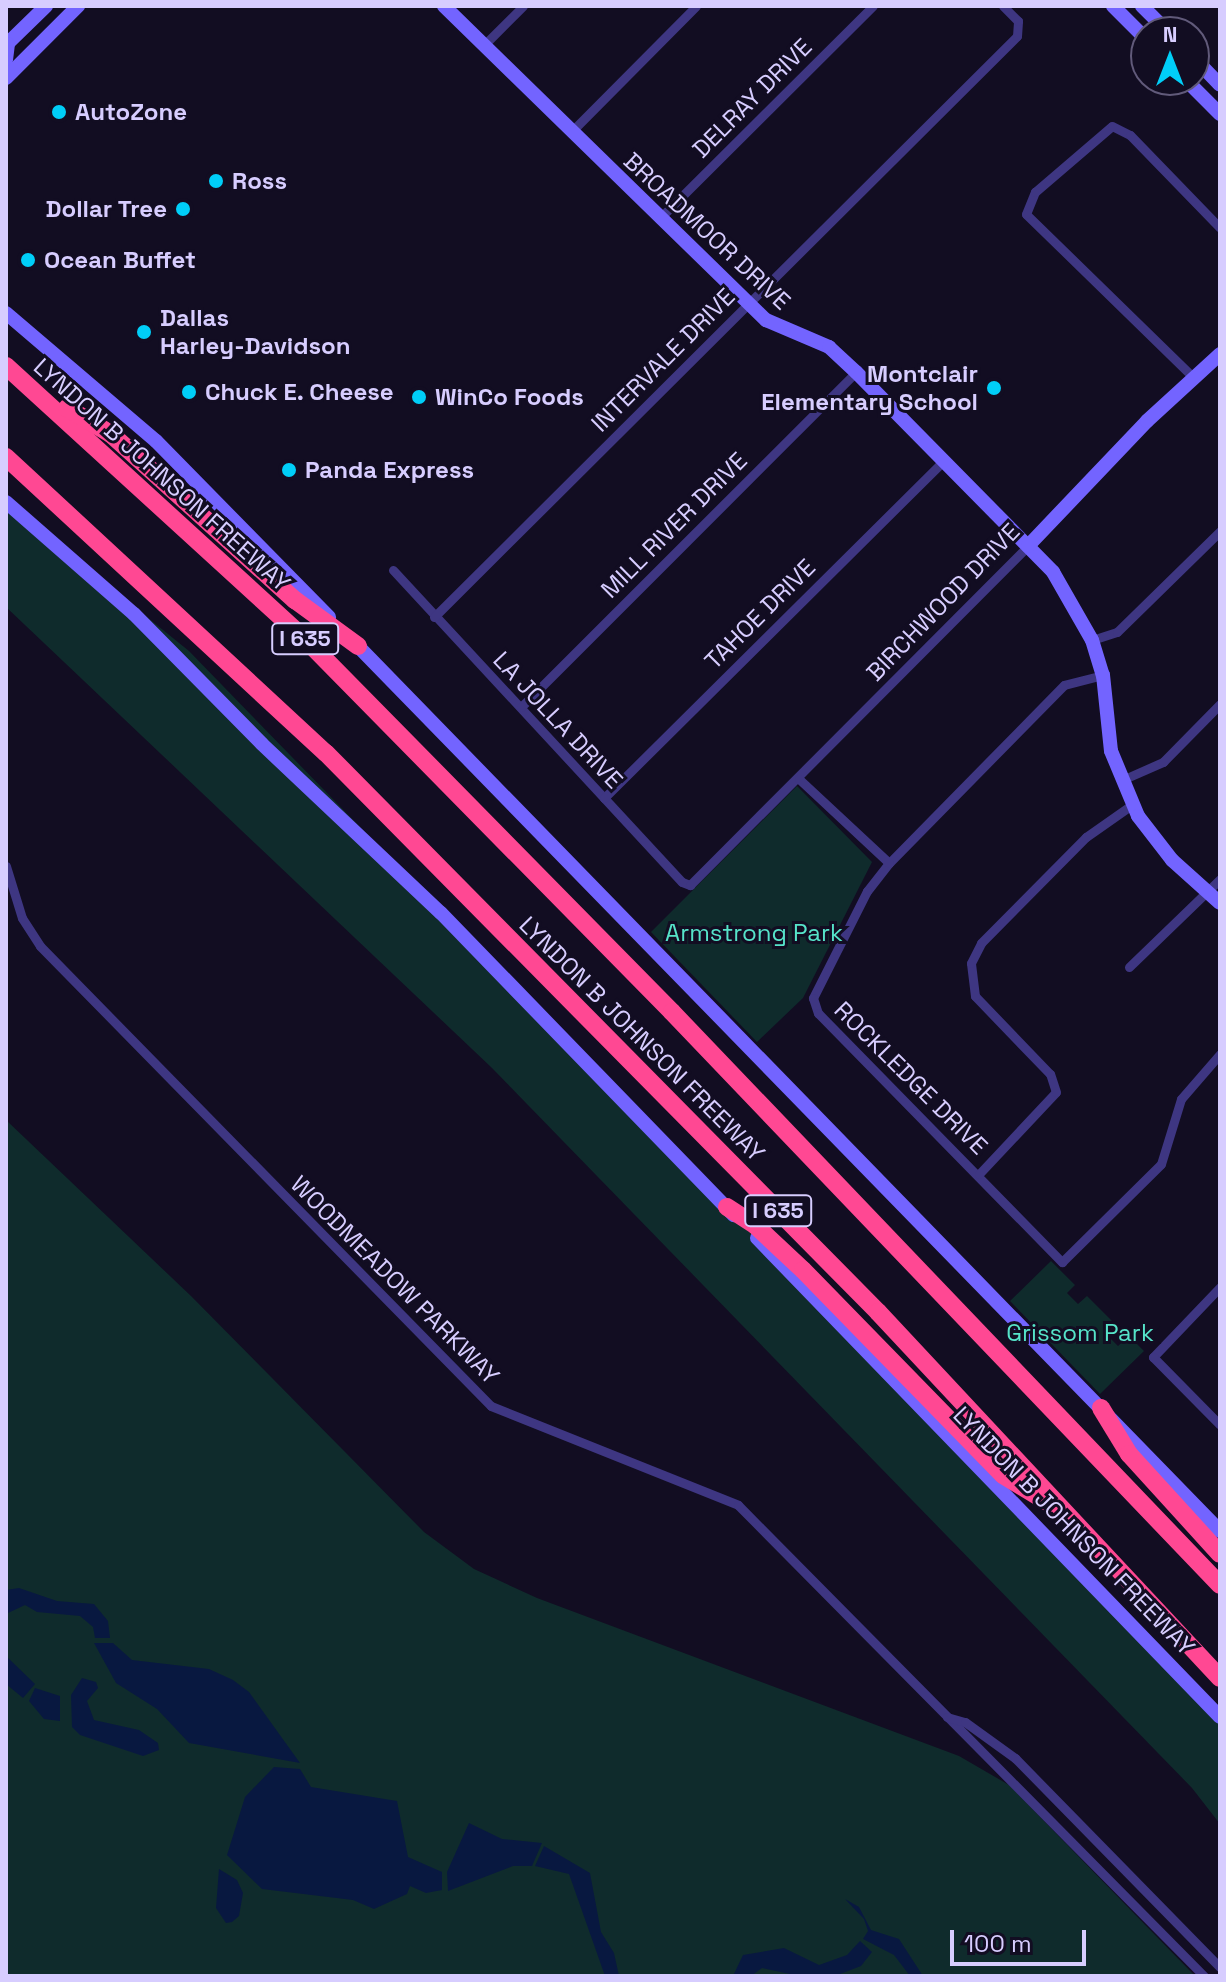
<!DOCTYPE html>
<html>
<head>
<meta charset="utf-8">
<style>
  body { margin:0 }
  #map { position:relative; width:1226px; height:1982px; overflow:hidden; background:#120d22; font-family:"Space Grotesk",sans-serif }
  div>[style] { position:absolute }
  .green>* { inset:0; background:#0f2b2c }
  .water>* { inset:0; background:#081840 }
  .street>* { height:9px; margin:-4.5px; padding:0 4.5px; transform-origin:4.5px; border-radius:4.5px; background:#3e3682 }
  .secondary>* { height:14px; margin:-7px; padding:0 7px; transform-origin:7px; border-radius:7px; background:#7364ff }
  .highway>* { height:18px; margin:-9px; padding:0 9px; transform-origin:9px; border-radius:9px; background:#ff4893 }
  .dots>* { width:22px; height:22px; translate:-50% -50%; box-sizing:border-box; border:4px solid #120d22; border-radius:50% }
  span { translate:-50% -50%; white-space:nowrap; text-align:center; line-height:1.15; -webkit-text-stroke:6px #120d22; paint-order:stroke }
  .shield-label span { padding:2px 6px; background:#120d22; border:2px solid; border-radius:6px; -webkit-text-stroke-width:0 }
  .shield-label { font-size:22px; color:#d7cdff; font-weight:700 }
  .street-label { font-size:24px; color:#d7cdff }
  .poi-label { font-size:24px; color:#d7cdff; font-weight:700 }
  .left { translate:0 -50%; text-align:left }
  .right { translate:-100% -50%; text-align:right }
  .park-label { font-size:24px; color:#56e3c9 }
  .frame { position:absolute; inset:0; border:8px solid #d7cdff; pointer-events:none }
  .north { position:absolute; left:1130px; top:16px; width:80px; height:80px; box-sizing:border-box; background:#120d22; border:2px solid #615a7a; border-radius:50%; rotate:0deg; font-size:22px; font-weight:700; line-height:32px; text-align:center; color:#d7cdff }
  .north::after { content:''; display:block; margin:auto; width:28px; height:36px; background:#00cef8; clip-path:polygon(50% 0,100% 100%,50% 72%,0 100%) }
  .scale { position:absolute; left:950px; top:1930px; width:136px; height:36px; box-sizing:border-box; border:4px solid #d7cdff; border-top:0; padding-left:10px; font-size:24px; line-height:28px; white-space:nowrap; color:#d7cdff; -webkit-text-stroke:6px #120d22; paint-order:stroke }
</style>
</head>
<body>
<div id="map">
  <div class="green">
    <i style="clip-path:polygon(6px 503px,189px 651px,1220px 1712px,1220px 1824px,1192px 1788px,492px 1068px,6px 607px)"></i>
    <i style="clip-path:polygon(797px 786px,872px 862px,803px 998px,757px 1042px,651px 932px)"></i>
    <i style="clip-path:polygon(6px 1120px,191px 1296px,424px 1532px,474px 1569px,537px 1598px,959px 1756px,1009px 1785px,1195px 1976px,6px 1976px)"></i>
    <i style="clip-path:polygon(1051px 1261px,1075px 1285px,1067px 1293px,1078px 1304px,1087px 1296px,1117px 1326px,1107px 1335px,1118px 1346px,1129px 1336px,1144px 1351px,1100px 1394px,1010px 1301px)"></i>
  </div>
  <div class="water">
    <i style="clip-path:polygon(19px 1588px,57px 1601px,94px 1604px,108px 1621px,110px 1638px,95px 1638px,93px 1627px,80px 1616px,37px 1612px,25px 1605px,6px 1614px,6px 1590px)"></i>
    <i style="clip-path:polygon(94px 1643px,113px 1643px,132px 1660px,209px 1669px,233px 1680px,249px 1692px,300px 1763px,189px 1743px,157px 1709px,116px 1683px)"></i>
    <i style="clip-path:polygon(6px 1656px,35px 1684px,23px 1698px,6px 1684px)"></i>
    <i style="clip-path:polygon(82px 1678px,96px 1682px,98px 1688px,87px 1701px,94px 1720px,139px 1730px,158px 1743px,159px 1750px,143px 1756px,80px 1735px,72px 1727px,71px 1695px)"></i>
    <i style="clip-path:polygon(35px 1688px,60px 1696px,60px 1721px,44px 1719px,29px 1701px)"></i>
    <i style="clip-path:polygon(274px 1767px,300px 1769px,311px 1787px,397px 1801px,408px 1857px,442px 1872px,442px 1890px,426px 1893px,410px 1886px,407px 1894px,374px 1909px,353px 1900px,262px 1889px,227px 1855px,245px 1797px)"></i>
    <i style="clip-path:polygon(469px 1823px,502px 1839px,542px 1843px,532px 1866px,513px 1866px,448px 1891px,447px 1872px)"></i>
    <i style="clip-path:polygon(544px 1846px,590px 1873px,601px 1932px,614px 1953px,619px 1976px,605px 1976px,569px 1874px,535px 1866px)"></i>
    <i style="clip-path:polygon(219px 1869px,237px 1880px,243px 1893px,239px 1916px,232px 1922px,226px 1923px,216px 1908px)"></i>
    <i style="clip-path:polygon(845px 1899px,859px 1907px,871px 1930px,899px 1939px,923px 1976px,910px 1976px,894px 1955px,863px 1939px,868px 1931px,864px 1919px)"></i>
    <i style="clip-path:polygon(860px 1941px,872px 1952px,861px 1966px,835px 1976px,799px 1976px,762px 1968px,751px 1976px,733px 1976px,743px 1955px,784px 1948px,819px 1965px,847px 1955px)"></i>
  </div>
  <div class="street">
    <i style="left:484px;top:45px;width:55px;rotate:-45deg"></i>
    <i style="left:571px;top:132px;width:177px;rotate:-45.2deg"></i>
    <i style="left:659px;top:219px;width:302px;rotate:-44.9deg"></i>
    <i style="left:1195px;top:379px;width:236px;rotate:-135.7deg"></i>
    <i style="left:1026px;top:214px;width:24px;rotate:-68deg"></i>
    <i style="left:1035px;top:192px;width:101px;rotate:-40.6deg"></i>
    <i style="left:1112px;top:126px;width:20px;rotate:27deg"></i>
    <i style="left:1130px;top:135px;width:129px;rotate:45.9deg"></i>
    <i style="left:393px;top:570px;width:425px;rotate:47.2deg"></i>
    <i style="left:682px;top:882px;width:9px;rotate:21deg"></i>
    <i style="left:690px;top:885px;width:479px;rotate:-45.1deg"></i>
    <i style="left:434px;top:617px;width:823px;rotate:-44.9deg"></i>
    <i style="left:1017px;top:36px;width:15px;rotate:-86deg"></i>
    <i style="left:1018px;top:21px;width:21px;rotate:-135deg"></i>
    <i style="left:1092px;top:640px;width:26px;rotate:-18deg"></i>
    <i style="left:1117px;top:632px;width:144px;rotate:-44.4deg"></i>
    <i style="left:1103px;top:675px;width:40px;rotate:165.6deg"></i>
    <i style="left:1064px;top:685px;width:250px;rotate:134.5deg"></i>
    <i style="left:889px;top:863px;width:36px;rotate:128deg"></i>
    <i style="left:867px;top:891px;width:120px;rotate:116.8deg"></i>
    <i style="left:813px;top:998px;width:16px;rotate:72deg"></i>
    <i style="left:818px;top:1013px;width:349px;rotate:45.6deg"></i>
    <i style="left:1062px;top:1262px;width:139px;rotate:-44.7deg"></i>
    <i style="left:1161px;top:1164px;width:68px;rotate:-72.9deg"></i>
    <i style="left:1181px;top:1099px;width:60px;rotate:-49.1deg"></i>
    <i style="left:521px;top:707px;width:474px;rotate:-45deg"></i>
    <i style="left:799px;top:779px;width:123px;rotate:43deg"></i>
    <i style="left:1122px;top:780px;width:45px;rotate:-23.7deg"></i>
    <i style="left:1163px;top:762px;width:81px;rotate:-45.5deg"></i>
    <i style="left:604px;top:798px;width:479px;rotate:-44.8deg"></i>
    <i style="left:6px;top:866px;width:54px;rotate:72.9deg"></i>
    <i style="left:22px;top:918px;width:33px;rotate:57deg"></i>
    <i style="left:40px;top:946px;width:644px;rotate:45.57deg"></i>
    <i style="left:491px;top:1406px;width:266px;rotate:21.8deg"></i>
    <i style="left:738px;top:1505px;width:663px;rotate:45.31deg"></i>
    <i style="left:1129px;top:967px;width:127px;rotate:-44deg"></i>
    <i style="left:979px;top:1174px;width:112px;rotate:-46.8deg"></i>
    <i style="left:1056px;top:1092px;width:19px;rotate:-108deg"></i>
    <i style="left:1050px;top:1074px;width:108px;rotate:-133.9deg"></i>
    <i style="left:975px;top:996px;width:33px;rotate:-97deg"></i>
    <i style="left:971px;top:963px;width:22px;rotate:-63deg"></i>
    <i style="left:981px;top:943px;width:149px;rotate:-45.3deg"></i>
    <i style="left:1086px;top:837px;width:57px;rotate:-35.1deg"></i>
    <i style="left:1220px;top:1287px;width:97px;rotate:133.7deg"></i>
    <i style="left:1153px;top:1357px;width:95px;rotate:45.4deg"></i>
    <i style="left:947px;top:1717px;width:19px;rotate:16deg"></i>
    <i style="left:965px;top:1722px;width:62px;rotate:35.8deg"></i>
    <i style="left:1015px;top:1758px;width:293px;rotate:45.6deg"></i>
  </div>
  <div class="secondary">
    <i style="left:444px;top:6px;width:450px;rotate:44.3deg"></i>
    <i style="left:766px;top:320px;width:69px;rotate:23.2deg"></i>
    <i style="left:829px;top:347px;width:37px;rotate:43deg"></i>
    <i style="left:856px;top:372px;width:281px;rotate:45.4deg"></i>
    <i style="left:1053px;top:572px;width:78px;rotate:60.2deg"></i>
    <i style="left:1092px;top:640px;width:37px;rotate:73deg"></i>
    <i style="left:1103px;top:675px;width:76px;rotate:84deg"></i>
    <i style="left:1111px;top:751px;width:70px;rotate:67.4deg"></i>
    <i style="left:1138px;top:816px;width:56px;rotate:52.3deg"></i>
    <i style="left:1172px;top:860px;width:64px;rotate:41.9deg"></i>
    <i style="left:1113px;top:6px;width:47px;rotate:45deg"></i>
    <i style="left:1142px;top:6px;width:37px;rotate:45deg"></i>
    <i style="left:6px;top:45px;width:56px;rotate:-44.3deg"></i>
    <i style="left:1194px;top:58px;width:37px;rotate:46deg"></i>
    <i style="left:6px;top:60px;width:16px;rotate:-83deg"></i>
    <i style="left:6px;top:78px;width:102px;rotate:-45deg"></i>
    <i style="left:1186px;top:80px;width:48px;rotate:45deg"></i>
    <i style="left:6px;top:313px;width:197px;rotate:40.5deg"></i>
    <i style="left:156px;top:441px;width:247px;rotate:45.5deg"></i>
    <i style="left:6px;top:502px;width:170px;rotate:41.2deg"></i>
    <i style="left:134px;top:614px;width:182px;rotate:45.4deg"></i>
    <i style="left:262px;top:744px;width:246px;rotate:43.4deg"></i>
    <i style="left:441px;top:913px;width:421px;rotate:45.9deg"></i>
    <i style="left:1028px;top:546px;width:173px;rotate:-46.4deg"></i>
    <i style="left:1147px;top:421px;width:99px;rotate:-42.5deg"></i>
    <i style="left:352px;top:640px;width:1244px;rotate:45.75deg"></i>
    <i style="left:757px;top:1238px;width:666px;rotate:45.97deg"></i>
  </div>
  <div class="highway">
    <i style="left:6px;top:366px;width:405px;rotate:42.4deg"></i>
    <i style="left:305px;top:639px;width:523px;rotate:45.46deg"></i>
    <i style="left:672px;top:1012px;width:793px;rotate:46.28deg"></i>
    <i style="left:67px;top:408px;width:51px;rotate:30.6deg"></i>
    <i style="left:111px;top:434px;width:248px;rotate:42.1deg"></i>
    <i style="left:295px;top:600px;width:78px;rotate:36.1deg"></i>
    <i style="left:6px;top:457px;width:436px;rotate:42.8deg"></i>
    <i style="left:326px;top:753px;width:786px;rotate:45.36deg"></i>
    <i style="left:878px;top:1312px;width:501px;rotate:46.94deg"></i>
    <i style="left:727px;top:1207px;width:35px;rotate:33deg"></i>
    <i style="left:756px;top:1226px;width:64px;rotate:43.1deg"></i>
    <i style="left:803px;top:1270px;width:286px;rotate:45.7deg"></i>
    <i style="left:1003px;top:1475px;width:54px;rotate:31.3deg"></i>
    <i style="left:1101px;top:1408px;width:54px;rotate:58.7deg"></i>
    <i style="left:1129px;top:1454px;width:135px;rotate:47.7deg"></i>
  </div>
  <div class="dots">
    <i style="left:59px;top:112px;background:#00cef8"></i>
    <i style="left:216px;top:181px;background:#00cef8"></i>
    <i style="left:183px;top:209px;background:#00cef8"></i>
    <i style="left:28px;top:260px;background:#00cef8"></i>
    <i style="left:144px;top:332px;background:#00cef8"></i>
    <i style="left:994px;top:388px;background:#00cef8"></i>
    <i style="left:189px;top:392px;background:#00cef8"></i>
    <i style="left:419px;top:397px;background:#00cef8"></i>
    <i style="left:289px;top:470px;background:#00cef8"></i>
  </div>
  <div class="shield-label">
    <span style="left:305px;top:639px">I 635</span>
    <span style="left:778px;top:1211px">I 635</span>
  </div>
  <div class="street-label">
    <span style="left:752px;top:98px;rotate:-45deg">DELRAY DRIVE</span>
    <span style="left:707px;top:231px;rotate:43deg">BROADMOOR DRIVE</span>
    <span style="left:663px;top:360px;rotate:-45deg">INTERVALE DRIVE</span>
    <span style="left:162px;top:475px;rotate:42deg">LYNDON B JOHNSON FREEWAY</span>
    <span style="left:674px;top:525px;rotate:-45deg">MILL RIVER DRIVE</span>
    <span style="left:943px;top:602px;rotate:-46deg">BIRCHWOOD DRIVE</span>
    <span style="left:760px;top:614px;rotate:-45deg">TAHOE DRIVE</span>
    <span style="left:558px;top:720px;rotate:47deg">LA JOLLA DRIVE</span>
    <span style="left:642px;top:1039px;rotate:45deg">LYNDON B JOHNSON FREEWAY</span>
    <span style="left:911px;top:1078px;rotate:45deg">ROCKLEDGE DRIVE</span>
    <span style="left:395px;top:1280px;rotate:45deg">WOODMEADOW PARKWAY</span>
    <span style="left:1074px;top:1531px;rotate:46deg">LYNDON B JOHNSON FREEWAY</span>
  </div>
  <div class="poi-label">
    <span class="left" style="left:75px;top:112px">AutoZone</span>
    <span class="left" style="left:232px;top:181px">Ross</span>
    <span class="right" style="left:167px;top:209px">Dollar Tree</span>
    <span class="left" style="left:44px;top:260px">Ocean Buffet</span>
    <span class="left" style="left:160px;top:332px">Dallas<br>Harley-Davidson</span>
    <span class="right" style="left:978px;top:388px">Montclair<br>Elementary School</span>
    <span class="left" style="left:205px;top:392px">Chuck E. Cheese</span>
    <span class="left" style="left:435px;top:397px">WinCo Foods</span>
    <span class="left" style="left:305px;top:470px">Panda Express</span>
  </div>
  <div class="park-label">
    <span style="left:754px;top:933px">Armstrong Park</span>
    <span style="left:1080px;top:1333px">Grissom Park</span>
  </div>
  <div class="frame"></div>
  <div class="north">N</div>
  <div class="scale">100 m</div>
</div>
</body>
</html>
